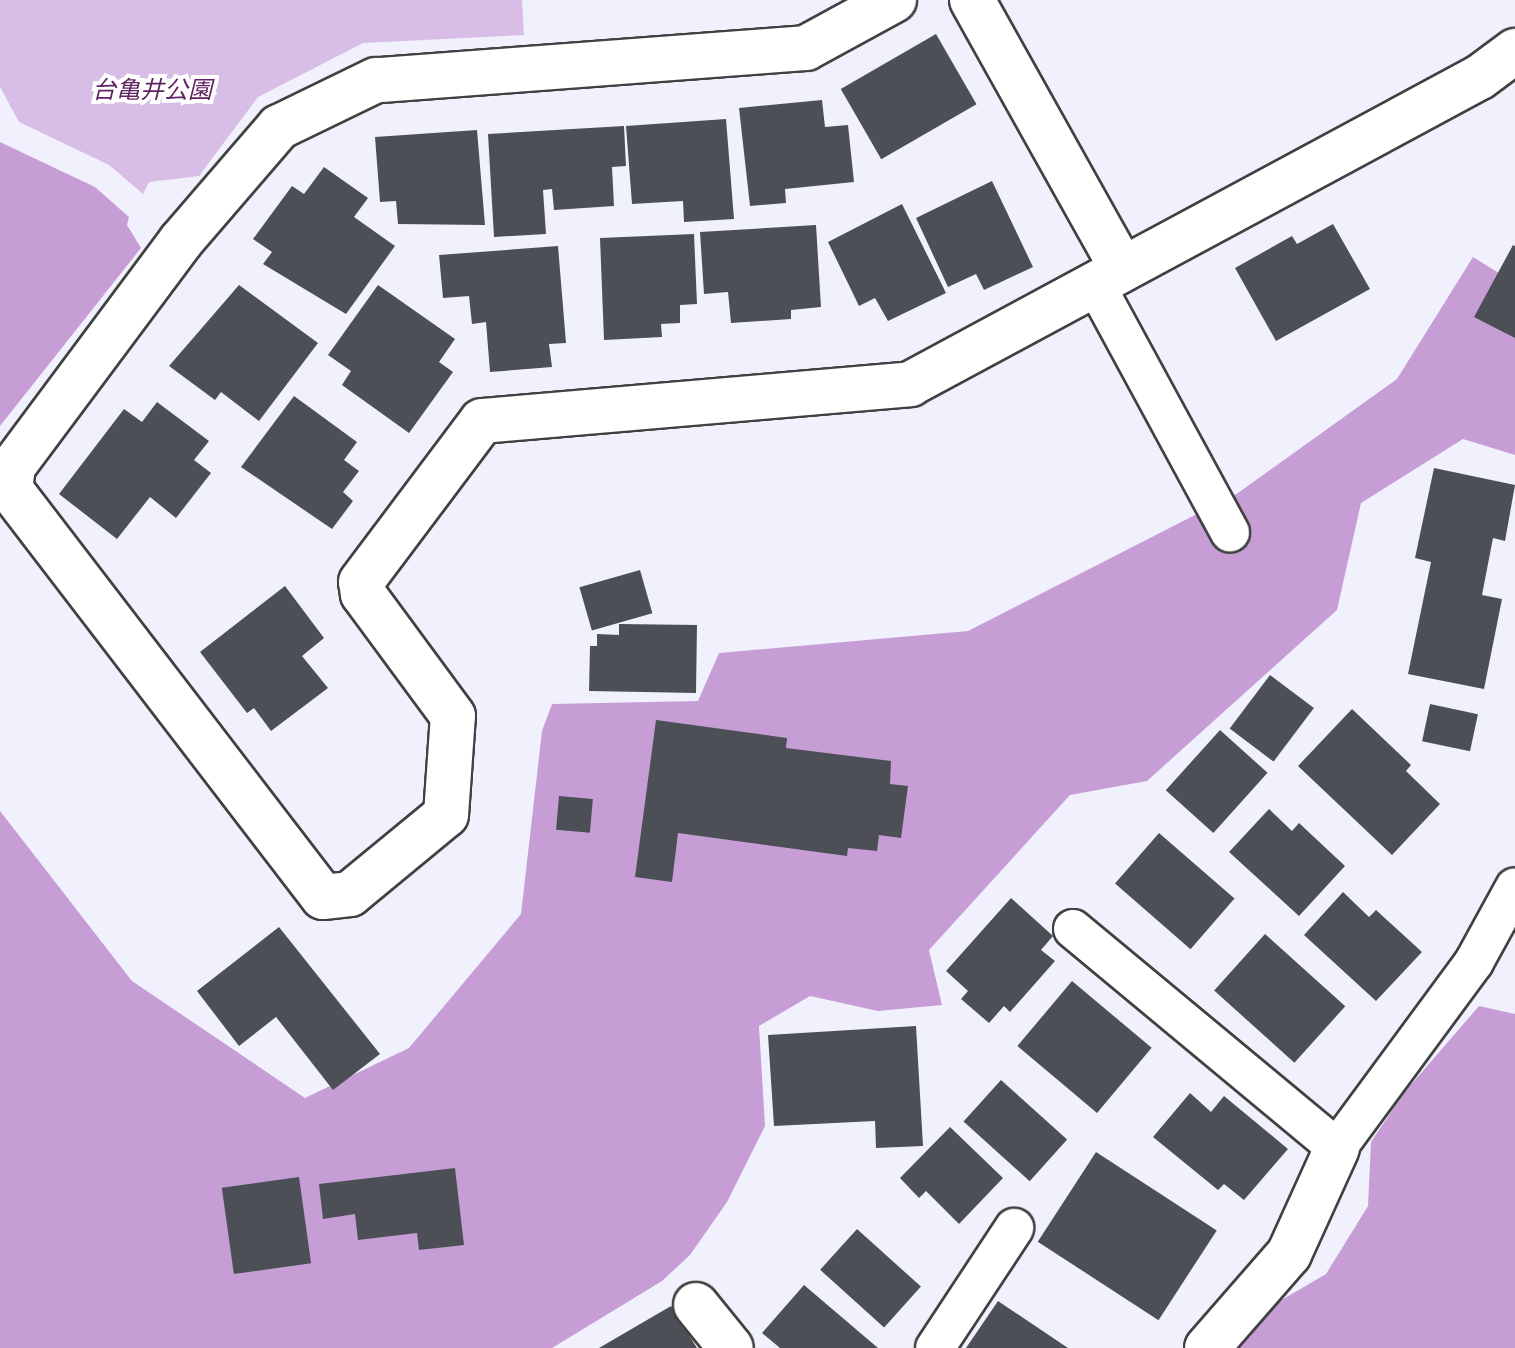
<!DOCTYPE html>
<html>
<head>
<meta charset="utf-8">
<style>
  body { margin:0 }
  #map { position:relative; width:1515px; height:1348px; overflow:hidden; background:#f1f1fe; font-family:Literata,"Noto Sans JP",serif }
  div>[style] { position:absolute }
  .green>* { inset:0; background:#d8bde6 }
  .forest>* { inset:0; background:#c69ed5 }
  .building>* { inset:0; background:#4c5056; transform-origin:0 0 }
  .roads { filter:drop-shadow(2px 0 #414141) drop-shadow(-2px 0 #414141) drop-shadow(0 2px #414141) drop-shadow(0 -2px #414141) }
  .lane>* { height:38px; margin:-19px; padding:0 19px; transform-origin:19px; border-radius:19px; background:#fff }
  .street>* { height:44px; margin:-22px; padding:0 22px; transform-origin:22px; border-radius:22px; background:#fff }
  span { translate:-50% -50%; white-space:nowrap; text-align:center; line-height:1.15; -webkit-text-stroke:8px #fff; paint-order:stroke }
  .park-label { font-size:24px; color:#5f2461; font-style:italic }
</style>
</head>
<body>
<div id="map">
  <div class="green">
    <i style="clip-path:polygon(0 0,522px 0,524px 35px,363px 43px,258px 97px,199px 176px,149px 182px,143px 194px,109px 165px,19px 122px,0 87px)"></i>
  </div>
  <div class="forest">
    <i style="clip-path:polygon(0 142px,95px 187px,129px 217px,127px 225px,141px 248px,0 426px)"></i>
    <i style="clip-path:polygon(1473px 257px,1515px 283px,1515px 455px,1463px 439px,1361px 503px,1337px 610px,1147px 781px,1070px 795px,929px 950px,942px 1005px,878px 1011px,810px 996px,759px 1026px,765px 1126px,727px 1202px,690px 1255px,662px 1281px,552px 1348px,0 1348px,0 811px,132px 981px,305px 1098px,409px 1048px,521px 914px,542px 731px,552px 704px,698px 701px,719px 653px,968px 631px,1238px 493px,1397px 379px)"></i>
    <i style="clip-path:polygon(1479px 1006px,1515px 1014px,1515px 1348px,1199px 1348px,1326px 1274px,1368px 1206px,1371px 1142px,1403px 1094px)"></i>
  </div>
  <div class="building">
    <i style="left:936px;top:34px;width:81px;height:110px;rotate:60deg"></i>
    <i style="clip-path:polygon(822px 100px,825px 127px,848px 125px,854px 182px,785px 189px,786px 203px,750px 206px,739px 108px)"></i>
    <i style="clip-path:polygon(726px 119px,734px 219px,684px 222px,683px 201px,632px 204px,626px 126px)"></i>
    <i style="clip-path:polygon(624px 126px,626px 166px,612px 167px,614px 206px,554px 210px,552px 189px,543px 190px,546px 234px,494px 237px,488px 134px)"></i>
    <i style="clip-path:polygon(477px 130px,485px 225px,398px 224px,396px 201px,380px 202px,375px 137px)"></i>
    <i style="clip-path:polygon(324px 167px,368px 198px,354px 217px,395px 246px,346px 314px,263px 264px,272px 252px,253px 239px,292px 186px,304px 194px)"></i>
    <i style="clip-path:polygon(992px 181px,1033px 267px,984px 290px,976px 274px,948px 287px,916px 218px)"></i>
    <i style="clip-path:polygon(902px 204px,946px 293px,888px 321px,875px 298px,859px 306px,828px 242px)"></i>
    <i style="clip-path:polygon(1333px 224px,1370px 289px,1276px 341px,1235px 268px,1292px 236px,1297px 244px)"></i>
    <i style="clip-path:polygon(816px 225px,821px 307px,791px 310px,791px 319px,731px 323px,728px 292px,704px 294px,700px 232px)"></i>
    <i style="clip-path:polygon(694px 234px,697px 304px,680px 305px,680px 323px,661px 324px,662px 337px,604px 340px,600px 238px)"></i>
    <i style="clip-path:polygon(1513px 245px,1515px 246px,1515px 338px,1474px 317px)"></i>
    <i style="clip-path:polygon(558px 246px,566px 343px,549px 344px,552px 367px,490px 372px,486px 322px,472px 324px,469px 296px,443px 298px,439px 255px)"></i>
    <i style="clip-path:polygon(239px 285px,318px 343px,259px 421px,221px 392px,215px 400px,169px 366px)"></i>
    <i style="clip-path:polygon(378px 285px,455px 339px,439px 362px,453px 372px,409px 433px,342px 385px,351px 371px,328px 355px)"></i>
    <i style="clip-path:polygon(294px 396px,357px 442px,344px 460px,359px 471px,343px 492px,353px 501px,332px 529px,241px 467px)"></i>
    <i style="clip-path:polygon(157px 402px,209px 441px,194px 460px,211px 473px,176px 518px,150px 497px,117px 539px,59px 494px,124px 409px,142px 422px)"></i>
    <i style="clip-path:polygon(1434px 468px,1515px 485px,1505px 541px,1493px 538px,1482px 595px,1502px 599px,1484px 689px,1408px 674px,1431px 562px,1415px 558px)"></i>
    <i style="left:640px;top:570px;width:45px;height:63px;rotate:74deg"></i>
    <i style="clip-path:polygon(285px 586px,324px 638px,302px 656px,328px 688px,271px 731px,254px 708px,247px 713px,200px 652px)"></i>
    <i style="clip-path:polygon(619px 624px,697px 625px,696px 693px,589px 691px,590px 646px,597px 646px,597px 634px,619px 635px)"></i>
    <i style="left:1270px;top:675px;width:55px;height:67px;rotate:37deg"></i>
    <i style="left:1430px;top:704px;width:49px;height:38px;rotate:12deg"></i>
    <i style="clip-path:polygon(1352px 709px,1411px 765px,1406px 771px,1440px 804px,1392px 855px,1298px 766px)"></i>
    <i style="clip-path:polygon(656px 720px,787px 738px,786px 748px,891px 761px,890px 784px,908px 786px,901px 838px,879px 835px,877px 851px,848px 848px,847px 856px,678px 833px,672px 882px,635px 877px)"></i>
    <i style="left:1220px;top:730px;width:64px;height:81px;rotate:42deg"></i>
    <i style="left:559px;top:796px;width:34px;height:34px;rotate:5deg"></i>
    <i style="clip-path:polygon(1269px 809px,1292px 831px,1299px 823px,1345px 866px,1299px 916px,1229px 852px)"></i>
    <i style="left:1159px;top:833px;width:100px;height:67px;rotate:41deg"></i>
    <i style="clip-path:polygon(1343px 892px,1369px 917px,1376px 910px,1422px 952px,1376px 1001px,1304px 935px)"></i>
    <i style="clip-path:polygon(1011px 898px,1053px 936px,1041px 950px,1055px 961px,1010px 1012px,1004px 1006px,989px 1023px,961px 999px,968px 991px,946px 971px)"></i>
    <i style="clip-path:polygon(279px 927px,380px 1054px,333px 1090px,276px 1017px,239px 1046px,197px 991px)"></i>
    <i style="left:1265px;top:934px;width:108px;height:76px;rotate:42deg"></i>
    <i style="left:1072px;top:981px;width:104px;height:85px;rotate:40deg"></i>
    <i style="clip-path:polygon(916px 1026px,923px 1146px,876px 1148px,875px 1121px,774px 1126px,768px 1035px)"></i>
    <i style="left:1001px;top:1080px;width:89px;height:56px;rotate:42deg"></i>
    <i style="clip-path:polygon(1190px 1093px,1211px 1112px,1224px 1096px,1288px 1149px,1244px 1200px,1224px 1184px,1218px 1190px,1153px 1137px)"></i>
    <i style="clip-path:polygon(950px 1127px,1003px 1178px,959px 1224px,926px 1191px,919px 1198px,900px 1178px)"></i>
    <i style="left:1096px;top:1152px;width:144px;height:107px;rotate:33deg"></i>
    <i style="clip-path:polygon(455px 1168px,464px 1245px,419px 1250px,417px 1233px,358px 1240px,355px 1214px,323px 1219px,319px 1184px)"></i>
    <i style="left:299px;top:1177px;width:87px;height:78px;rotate:82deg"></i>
    <i style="left:857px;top:1229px;width:86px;height:55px;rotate:42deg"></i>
    <i style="clip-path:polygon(804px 1285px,878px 1348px,780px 1348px,762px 1333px)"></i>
    <i style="clip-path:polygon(998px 1301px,1068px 1348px,966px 1348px)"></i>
    <i style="clip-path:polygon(671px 1306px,697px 1348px,599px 1348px)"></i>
  </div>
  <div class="roads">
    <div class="lane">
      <i style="left:1094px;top:282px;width:285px;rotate:61.5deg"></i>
      <i style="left:1073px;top:929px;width:343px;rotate:39.7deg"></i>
      <i style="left:1337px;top:1148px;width:231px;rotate:-53.6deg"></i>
      <i style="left:1474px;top:962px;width:85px;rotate:-61.3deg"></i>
      <i style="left:935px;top:1348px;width:144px;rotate:-56.6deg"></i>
    </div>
    <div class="street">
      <i style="left:894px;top:0;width:100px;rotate:151.4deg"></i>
      <i style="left:806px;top:48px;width:431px;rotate:175.7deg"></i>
      <i style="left:376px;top:80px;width:108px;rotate:154.1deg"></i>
      <i style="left:279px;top:127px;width:150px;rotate:130.7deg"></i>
      <i style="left:181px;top:241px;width:281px;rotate:126.7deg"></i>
      <i style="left:13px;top:466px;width:23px;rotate:97deg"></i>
      <i style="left:10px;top:489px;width:514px;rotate:52.51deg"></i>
      <i style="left:323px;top:897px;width:27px;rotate:-6deg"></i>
      <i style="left:350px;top:894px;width:124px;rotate:-39.5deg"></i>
      <i style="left:446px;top:815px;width:99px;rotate:-86deg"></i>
      <i style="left:453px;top:716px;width:152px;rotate:-126.4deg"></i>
      <i style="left:363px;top:594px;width:12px;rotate:-99deg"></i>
      <i style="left:361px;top:582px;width:201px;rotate:-53.1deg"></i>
      <i style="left:482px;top:421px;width:430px;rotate:-4.9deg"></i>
      <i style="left:910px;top:384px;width:647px;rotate:-28.31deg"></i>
      <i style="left:1480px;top:77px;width:44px;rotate:-36.6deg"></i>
      <i style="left:972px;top:0;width:306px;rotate:60.8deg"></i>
      <i style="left:696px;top:1305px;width:55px;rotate:50.9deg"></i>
      <i style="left:1207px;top:1348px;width:125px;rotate:-48.9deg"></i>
      <i style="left:1289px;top:1254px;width:116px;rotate:-65.6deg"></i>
    </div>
  </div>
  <div class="park-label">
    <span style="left:152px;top:88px">台亀井公園</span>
  </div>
</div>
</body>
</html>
